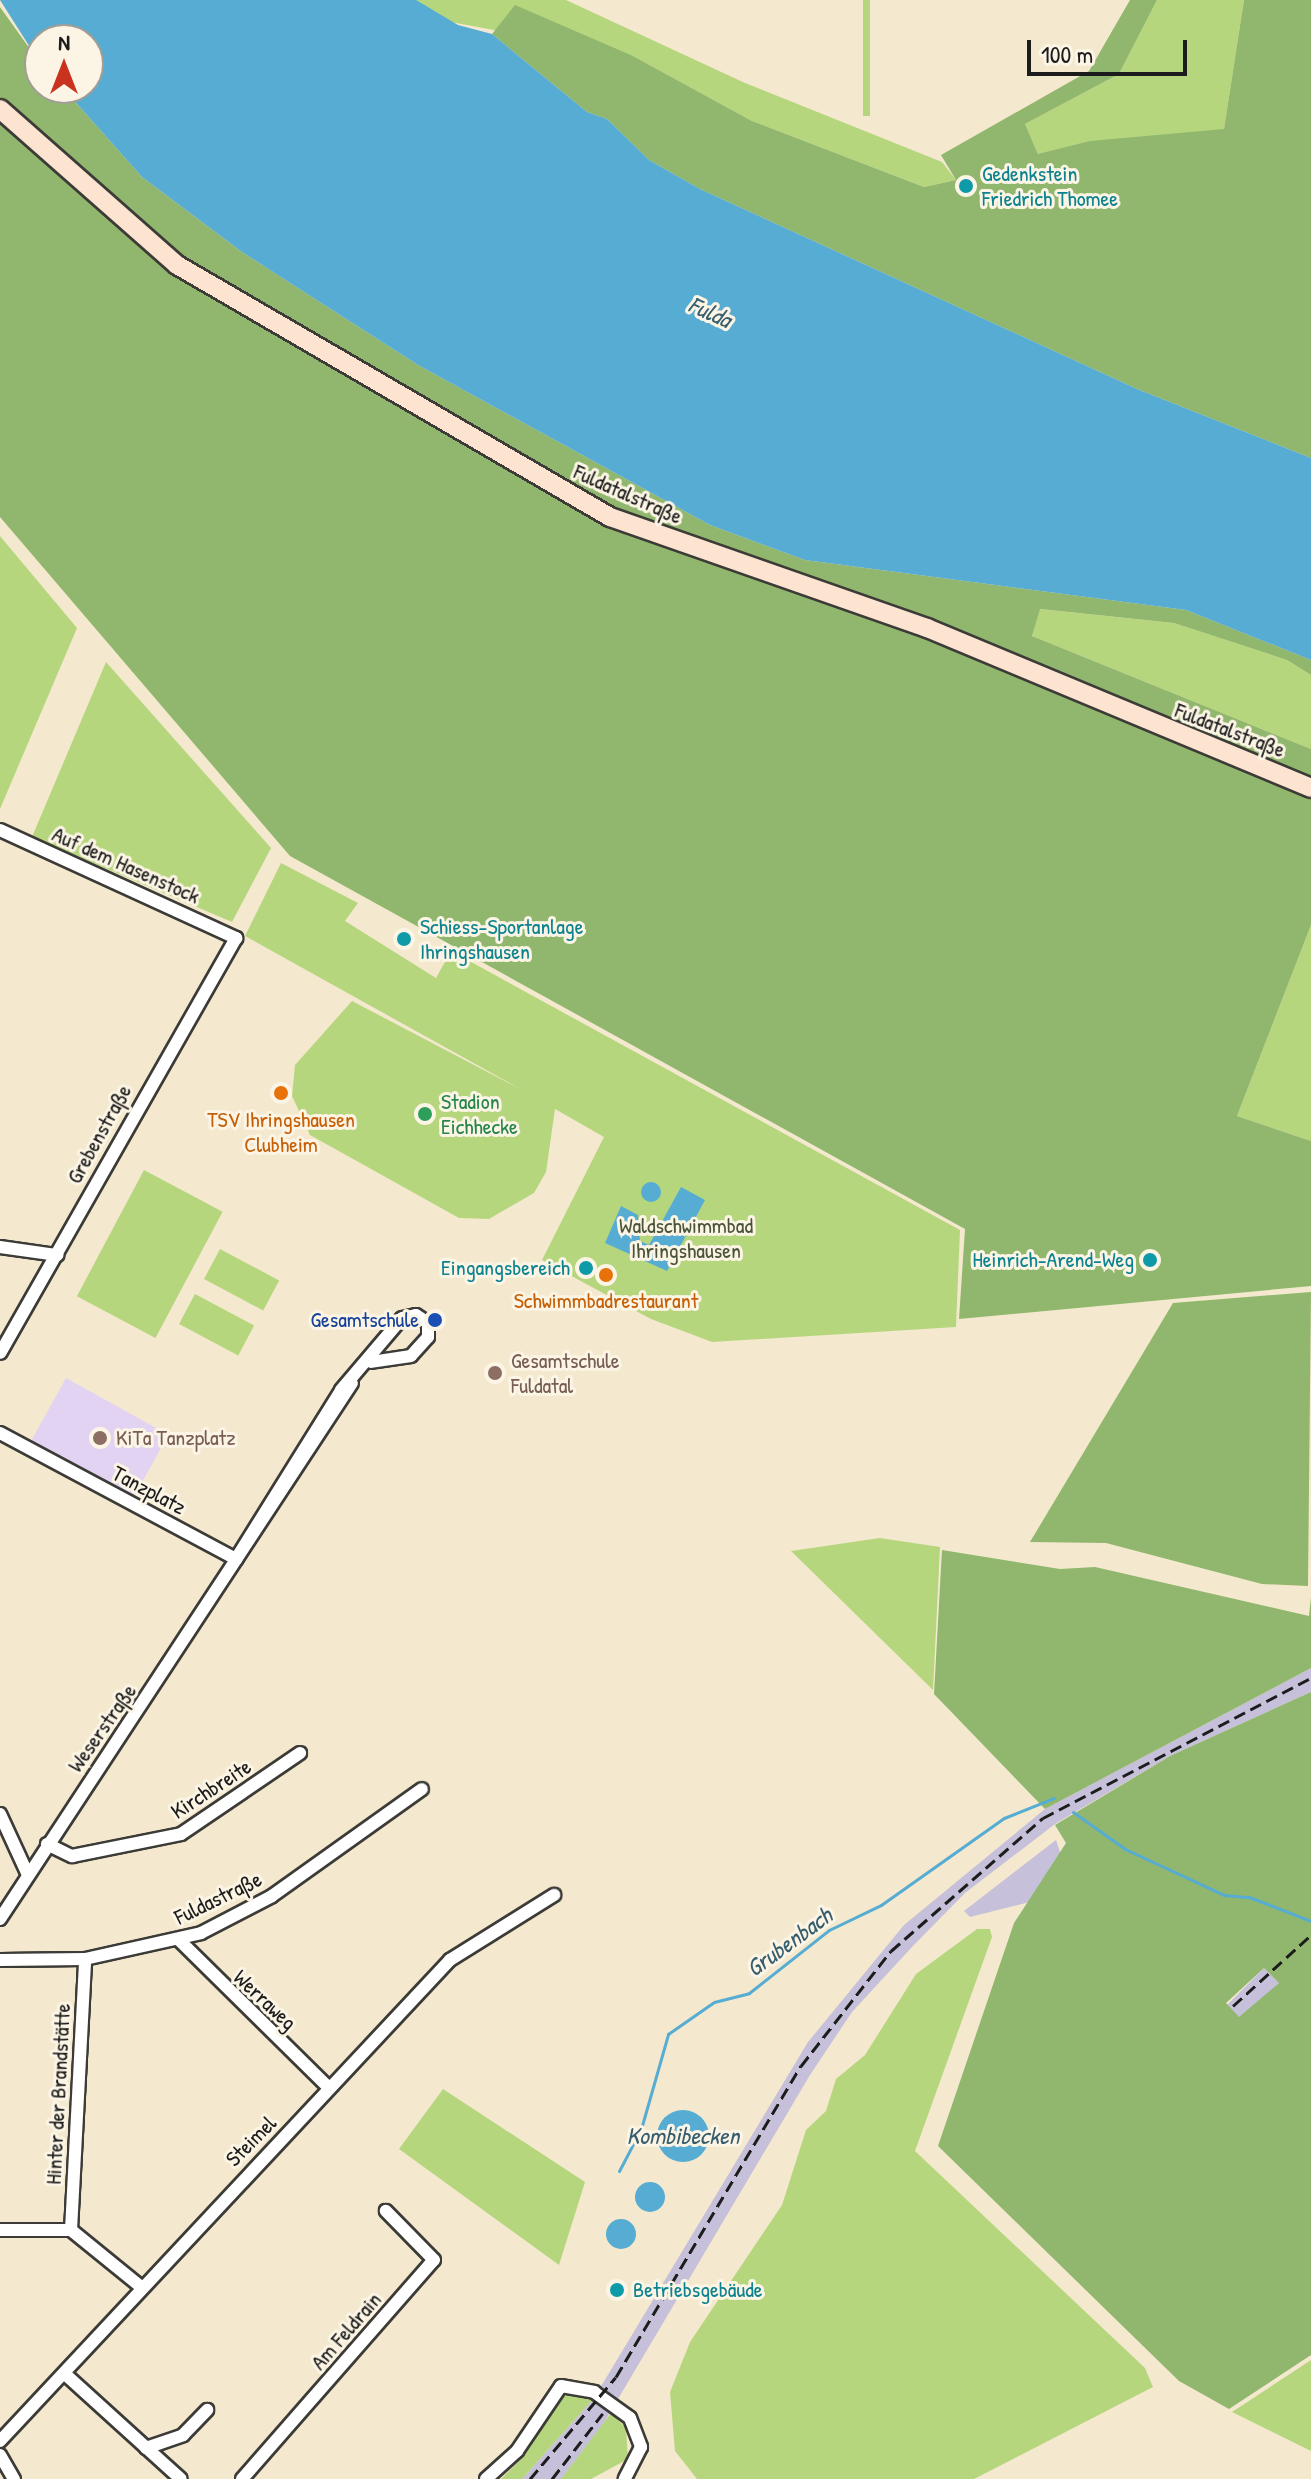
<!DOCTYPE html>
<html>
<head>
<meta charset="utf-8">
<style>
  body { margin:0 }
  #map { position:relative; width:1311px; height:2479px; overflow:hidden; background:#f4e9ce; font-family:"Patrick Hand",sans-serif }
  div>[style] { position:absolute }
  .built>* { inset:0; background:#e3d3f3; transform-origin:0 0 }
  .industrial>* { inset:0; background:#c6c0da; transform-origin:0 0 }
  .green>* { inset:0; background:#b6d67e; transform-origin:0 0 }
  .forest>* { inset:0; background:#90b76d }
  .water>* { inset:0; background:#56acd2 }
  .round { border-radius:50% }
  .stream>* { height:3px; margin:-1.5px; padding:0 1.5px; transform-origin:1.5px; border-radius:1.5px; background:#56acd2 }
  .roads { filter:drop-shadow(2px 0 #3c3b37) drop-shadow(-2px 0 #3c3b37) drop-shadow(0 2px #3c3b37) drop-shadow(0 -2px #3c3b37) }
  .street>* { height:12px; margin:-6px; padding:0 6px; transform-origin:6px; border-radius:6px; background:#fff }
  .secondary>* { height:18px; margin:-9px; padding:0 9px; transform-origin:9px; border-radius:9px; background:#fde4d1 }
  .rail>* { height:3px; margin-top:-1.5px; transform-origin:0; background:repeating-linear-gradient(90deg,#1c1c1c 0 12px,transparent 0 18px) }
  .dots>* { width:22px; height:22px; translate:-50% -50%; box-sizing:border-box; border:4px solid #fcf5e5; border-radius:50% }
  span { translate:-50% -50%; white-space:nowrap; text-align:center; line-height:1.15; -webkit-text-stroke:6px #fcf5e5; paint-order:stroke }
  .culture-label { font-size:22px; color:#0d838f }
  .left { translate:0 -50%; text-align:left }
  .right { translate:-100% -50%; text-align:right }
  .street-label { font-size:22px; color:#1c1c1c }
  .leisure-label { font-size:22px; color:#27864d }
  .food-label { font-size:22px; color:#c56008 }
  .park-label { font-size:22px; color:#4a5439 }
  .transit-label { font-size:22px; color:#164399 }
  .education-label { font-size:22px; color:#785e54 }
  .water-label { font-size:24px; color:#365d6e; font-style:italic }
  .north { position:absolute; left:24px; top:24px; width:80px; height:80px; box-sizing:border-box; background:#fcf5e5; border:2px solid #a29e95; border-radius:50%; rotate:0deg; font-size:22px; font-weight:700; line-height:32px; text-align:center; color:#1c1c1c }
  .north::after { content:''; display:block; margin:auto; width:28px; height:36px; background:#c8321e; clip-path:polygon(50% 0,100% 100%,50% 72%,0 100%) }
  .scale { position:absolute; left:1027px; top:40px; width:160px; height:36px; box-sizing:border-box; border:4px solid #1c1c1c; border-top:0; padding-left:10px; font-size:24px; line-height:28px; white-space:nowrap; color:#1c1c1c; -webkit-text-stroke:6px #fcf5e5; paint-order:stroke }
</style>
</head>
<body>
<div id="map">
  <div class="built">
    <i style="left:66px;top:1378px;width:117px;height:74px;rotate:29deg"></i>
  </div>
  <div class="industrial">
    <i style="clip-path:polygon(1311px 1668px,1311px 1692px,1170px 1756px,1055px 1824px,965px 1893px,912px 1947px,852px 2012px,810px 2075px,602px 2426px,561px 2479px,522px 2479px,594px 2398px,808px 2042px,904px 1925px,1045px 1809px)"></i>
    <i style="clip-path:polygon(1056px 1840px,1073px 1891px,970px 1917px,964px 1911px)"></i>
    <i style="left:1264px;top:1968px;width:21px;height:53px;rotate:45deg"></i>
  </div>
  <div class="green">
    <i style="clip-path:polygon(332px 0,566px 0,745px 83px,942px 162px,956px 180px,924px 187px,752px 121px,633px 56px)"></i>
    <i style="left:863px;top:0;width:7px;height:116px"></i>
    <i style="clip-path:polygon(1157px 0,1244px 0,1224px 129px,1269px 145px,1038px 154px,1025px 124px,1119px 74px)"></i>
    <i style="clip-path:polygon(0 536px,77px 628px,0 809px)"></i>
    <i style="clip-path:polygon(1039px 609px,1174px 623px,1287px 660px,1311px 675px,1311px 749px,1032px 636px)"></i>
    <i style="clip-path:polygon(106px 662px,271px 848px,232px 922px,32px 837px)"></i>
    <i style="clip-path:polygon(281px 863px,358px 903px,345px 921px,436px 978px,451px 951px,960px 1230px,956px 1327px,712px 1342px,651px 1319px,542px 1260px,604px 1137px,555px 1109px,546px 1172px,534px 1193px,489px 1219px,459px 1218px,310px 1135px,292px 1096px,295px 1065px,352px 1001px,522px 1090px,245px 936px)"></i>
    <i style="clip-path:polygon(1311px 925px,1311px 1141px,1237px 1116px)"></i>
    <i style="left:144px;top:1170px;width:89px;height:143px;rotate:28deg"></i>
    <i style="left:220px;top:1249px;width:67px;height:34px;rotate:28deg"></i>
    <i style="left:195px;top:1294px;width:67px;height:34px;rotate:28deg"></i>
    <i style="clip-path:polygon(880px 1538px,940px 1547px,933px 1690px,791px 1551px)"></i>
    <i style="clip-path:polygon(977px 1929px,990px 1929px,992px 1937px,915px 2151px,1145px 2368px,1153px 2387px,974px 2479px,697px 2479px,675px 2451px,670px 2392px,690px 2342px,782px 2205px,806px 2130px,826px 2111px,836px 2079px,865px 2055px,916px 1974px)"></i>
    <i style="clip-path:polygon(443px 2089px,585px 2182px,559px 2265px,399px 2149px)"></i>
    <i style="clip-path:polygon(1311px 2360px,1311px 2451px,1232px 2412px)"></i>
    <i style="clip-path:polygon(570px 2394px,594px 2398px,522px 2479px,501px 2479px,521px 2459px,552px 2400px)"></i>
    <i style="clip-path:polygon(611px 2413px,626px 2428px,628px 2459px,591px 2479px,561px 2479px)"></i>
  </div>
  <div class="forest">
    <i style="clip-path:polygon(1130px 0,1157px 0,1119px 74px,1025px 124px,1038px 154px,1090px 141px,1224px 129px,1244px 0,1311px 0,1311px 458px,1137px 389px,700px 189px,649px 160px,607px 119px,587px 112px,492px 34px,515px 5px,633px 56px,752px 121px,924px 187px,956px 180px,941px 155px,1089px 71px)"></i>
    <i style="clip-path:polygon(0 7px,40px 63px,40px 88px,63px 88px,142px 177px,242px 252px,418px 365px,710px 525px,805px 560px,1186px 610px,1311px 660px,1311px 675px,1287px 660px,1174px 623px,1040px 609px,1032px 636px,1311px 749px,1311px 925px,1237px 1116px,1311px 1141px,1311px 1286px,959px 1319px,965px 1229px,290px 856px,0 517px)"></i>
    <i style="clip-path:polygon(1311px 1292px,1308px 1586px,1262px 1584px,1106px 1543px,1030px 1542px,1173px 1303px)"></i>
    <i style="clip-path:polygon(942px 1550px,1060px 1569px,1095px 1567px,1309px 1616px,1311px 1597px,1311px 1668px,1045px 1809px,934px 1694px)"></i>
    <i style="clip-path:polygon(evenodd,1311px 1692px,1311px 2355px,1229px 2409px,1179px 2381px,938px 2146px,1014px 1923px,1066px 1843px,1055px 1825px,1170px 1756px,1311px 1692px,1264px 1968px,1279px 1983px,1239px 2017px,1226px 2003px,1264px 1968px)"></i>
  </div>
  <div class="water">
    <i style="clip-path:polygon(0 0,416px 0,458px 25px,492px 34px,587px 112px,607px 119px,649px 160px,700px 189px,1137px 389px,1311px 458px,1311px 660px,1186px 610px,805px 560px,710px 525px,418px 365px,242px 252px,142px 177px,63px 88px,88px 88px,88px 40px,40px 40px,40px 63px)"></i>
    <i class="round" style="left:641px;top:1182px;width:20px;height:20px"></i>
    <i style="clip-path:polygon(681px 1187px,705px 1200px,667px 1271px,605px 1243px,621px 1206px,638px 1215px,640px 1241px,649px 1245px)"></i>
    <i class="round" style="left:657px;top:2110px;width:52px;height:52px"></i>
    <i class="round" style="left:635px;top:2182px;width:30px;height:30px"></i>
    <i class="round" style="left:606px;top:2219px;width:30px;height:30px"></i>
  </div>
  <div class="stream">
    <i style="left:1073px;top:1812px;width:64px;rotate:35.4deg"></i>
    <i style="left:1125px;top:1849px;width:109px;rotate:24.9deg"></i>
    <i style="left:1224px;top:1895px;width:25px;rotate:5deg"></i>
    <i style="left:1249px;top:1897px;width:66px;rotate:21.2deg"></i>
    <i style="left:619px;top:2171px;width:47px;rotate:-62.4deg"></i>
    <i style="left:641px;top:2129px;width:99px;rotate:-74.1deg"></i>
    <i style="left:668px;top:2034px;width:56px;rotate:-34.8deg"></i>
    <i style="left:714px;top:2002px;width:36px;rotate:-14deg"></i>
    <i style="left:749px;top:1993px;width:102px;rotate:-38.2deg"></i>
    <i style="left:829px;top:1930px;width:58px;rotate:-25.7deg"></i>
    <i style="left:881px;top:1905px;width:151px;rotate:-35.3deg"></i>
    <i style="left:1004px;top:1818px;width:54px;rotate:-21.8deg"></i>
  </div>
  <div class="roads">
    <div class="street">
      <i style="left:0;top:830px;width:260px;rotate:24.6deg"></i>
      <i style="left:236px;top:938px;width:477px;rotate:119.6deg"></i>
      <i style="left:0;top:1247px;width:58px;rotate:8deg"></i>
      <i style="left:0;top:1433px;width:268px;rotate:28.1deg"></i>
      <i style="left:236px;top:1559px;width:199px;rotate:-58.1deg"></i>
      <i style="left:341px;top:1390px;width:94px;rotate:-49.7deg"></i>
      <i style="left:402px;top:1318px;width:14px;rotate:-12deg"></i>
      <i style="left:416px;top:1315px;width:14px;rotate:34deg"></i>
      <i style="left:428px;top:1323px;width:14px;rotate:90deg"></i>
      <i style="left:428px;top:1337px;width:25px;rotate:132deg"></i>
      <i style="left:411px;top:1356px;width:40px;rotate:171.5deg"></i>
      <i style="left:0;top:1814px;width:67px;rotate:65.3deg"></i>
      <i style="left:47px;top:1844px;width:28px;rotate:26deg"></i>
      <i style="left:72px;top:1856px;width:111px;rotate:-11.4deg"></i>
      <i style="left:181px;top:1834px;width:144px;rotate:-34.2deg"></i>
      <i style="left:0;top:1919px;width:641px;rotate:-56.71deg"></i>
      <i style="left:179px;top:1940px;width:208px;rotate:44.6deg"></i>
      <i style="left:0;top:1960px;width:85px;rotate:-0.7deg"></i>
      <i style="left:85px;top:1959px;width:119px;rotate:-12.6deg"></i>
      <i style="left:201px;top:1933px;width:80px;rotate:-27.5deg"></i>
      <i style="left:272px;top:1896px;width:184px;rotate:-35.5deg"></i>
      <i style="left:0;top:2230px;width:71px"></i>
      <i style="left:71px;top:2230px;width:89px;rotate:39.1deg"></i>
      <i style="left:71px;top:2230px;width:271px;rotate:-87deg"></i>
      <i style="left:65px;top:2374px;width:156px;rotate:42.2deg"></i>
      <i style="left:0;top:2441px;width:659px;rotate:-46.91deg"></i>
      <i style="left:450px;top:1960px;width:123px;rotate:-32deg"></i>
      <i style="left:146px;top:2448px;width:39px;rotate:-19deg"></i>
      <i style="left:183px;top:2435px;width:35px;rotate:-46deg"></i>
      <i style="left:0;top:2455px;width:28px;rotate:60deg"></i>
      <i style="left:242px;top:2479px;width:291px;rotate:-48.8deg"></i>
      <i style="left:434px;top:2260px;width:69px;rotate:-134.4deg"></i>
      <i style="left:486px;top:2479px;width:42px;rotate:-42.1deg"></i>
      <i style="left:517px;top:2451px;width:78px;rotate:-55.9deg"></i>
      <i style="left:561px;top:2386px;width:34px;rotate:10deg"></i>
      <i style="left:594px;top:2392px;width:44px;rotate:35.8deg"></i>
      <i style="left:630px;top:2418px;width:31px;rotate:69deg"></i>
      <i style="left:641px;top:2447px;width:36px;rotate:117deg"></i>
    </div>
    <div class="secondary">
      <i style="left:0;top:109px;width:236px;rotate:41.4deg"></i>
      <i style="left:177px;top:265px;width:501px;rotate:30.2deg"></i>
      <i style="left:610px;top:517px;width:336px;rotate:19.3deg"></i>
      <i style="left:927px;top:628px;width:416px;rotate:22.6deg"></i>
    </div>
  </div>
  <div class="rail">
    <i style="left:1233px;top:2006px;width:105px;rotate:-42.3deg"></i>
    <i style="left:530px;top:2479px;width:133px;rotate:-49.9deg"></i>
    <i style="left:616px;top:2377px;width:362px;rotate:-59.3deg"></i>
    <i style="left:801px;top:2066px;width:146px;rotate:-52deg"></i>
    <i style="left:891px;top:1951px;width:202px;rotate:-41.2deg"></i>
    <i style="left:1043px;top:1818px;width:302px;rotate:-27.6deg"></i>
    <i style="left:552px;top:2479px;width:83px;rotate:-52.3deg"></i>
  </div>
  <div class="dots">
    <i style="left:966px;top:186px;background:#0f9aa8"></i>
    <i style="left:404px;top:939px;background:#0f9aa8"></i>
    <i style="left:281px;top:1093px;background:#e8710a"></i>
    <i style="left:425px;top:1114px;background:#2e9e5b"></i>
    <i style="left:1150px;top:1260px;background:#0f9aa8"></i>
    <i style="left:586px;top:1268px;background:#0f9aa8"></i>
    <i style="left:606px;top:1275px;background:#e8710a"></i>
    <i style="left:435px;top:1320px;background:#1a4fb4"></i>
    <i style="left:495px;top:1373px;background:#8d6e63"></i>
    <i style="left:100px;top:1438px;background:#8d6e63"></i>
    <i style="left:617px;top:2290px;background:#0f9aa8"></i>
  </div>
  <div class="culture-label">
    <span class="left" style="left:982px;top:186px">Gedenkstein<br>Friedrich Thomee</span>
    <span class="left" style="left:420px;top:939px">Schiess-Sportanlage<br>Ihringshausen</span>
    <span class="right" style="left:1134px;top:1260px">Heinrich-Arend-Weg</span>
    <span class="right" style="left:570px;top:1268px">Eingangsbereich</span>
    <span class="left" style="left:633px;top:2290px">Betriebsgebäude</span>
  </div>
  <div class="street-label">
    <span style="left:628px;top:494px;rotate:24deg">Fuldatalstraße</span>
    <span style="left:1230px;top:730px;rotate:21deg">Fuldatalstraße</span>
    <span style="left:126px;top:865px;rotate:24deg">Auf dem Hasenstock</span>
    <span style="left:99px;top:1134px;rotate:-61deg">Grebenstraße</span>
    <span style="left:149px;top:1490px;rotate:28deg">Tanzplatz</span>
    <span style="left:102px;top:1728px;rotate:-55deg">Weserstraße</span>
    <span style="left:211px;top:1789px;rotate:-33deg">Kirchbreite</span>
    <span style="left:218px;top:1898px;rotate:-26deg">Fuldastraße</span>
    <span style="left:265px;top:2000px;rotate:43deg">Werraweg</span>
    <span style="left:58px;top:2094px;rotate:-87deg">Hinter der Brandstätte</span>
    <span style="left:251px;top:2141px;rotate:-45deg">Steimel</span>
    <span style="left:346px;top:2331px;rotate:-49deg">Am Feldrain</span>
  </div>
  <div class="leisure-label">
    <span class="left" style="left:441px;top:1114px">Stadion<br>Eichhecke</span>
  </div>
  <div class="food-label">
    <span style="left:281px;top:1132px">TSV Ihringshausen<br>Clubheim</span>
    <span style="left:606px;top:1301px">Schwimmbadrestaurant</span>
  </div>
  <div class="park-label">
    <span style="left:686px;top:1238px">Waldschwimmbad<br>Ihringshausen</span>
  </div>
  <div class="transit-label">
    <span class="right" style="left:419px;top:1320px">Gesamtschule</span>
  </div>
  <div class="education-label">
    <span class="left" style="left:511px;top:1373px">Gesamtschule<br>Fuldatal</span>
    <span class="left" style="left:116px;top:1438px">KiTa Tanzplatz</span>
  </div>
  <div class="water-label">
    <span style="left:710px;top:312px;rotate:24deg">Fulda</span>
    <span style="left:789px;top:1942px;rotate:-36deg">Grubenbach</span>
    <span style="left:683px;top:2136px">Kombibecken</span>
  </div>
  <div class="north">N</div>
  <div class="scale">100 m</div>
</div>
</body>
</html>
